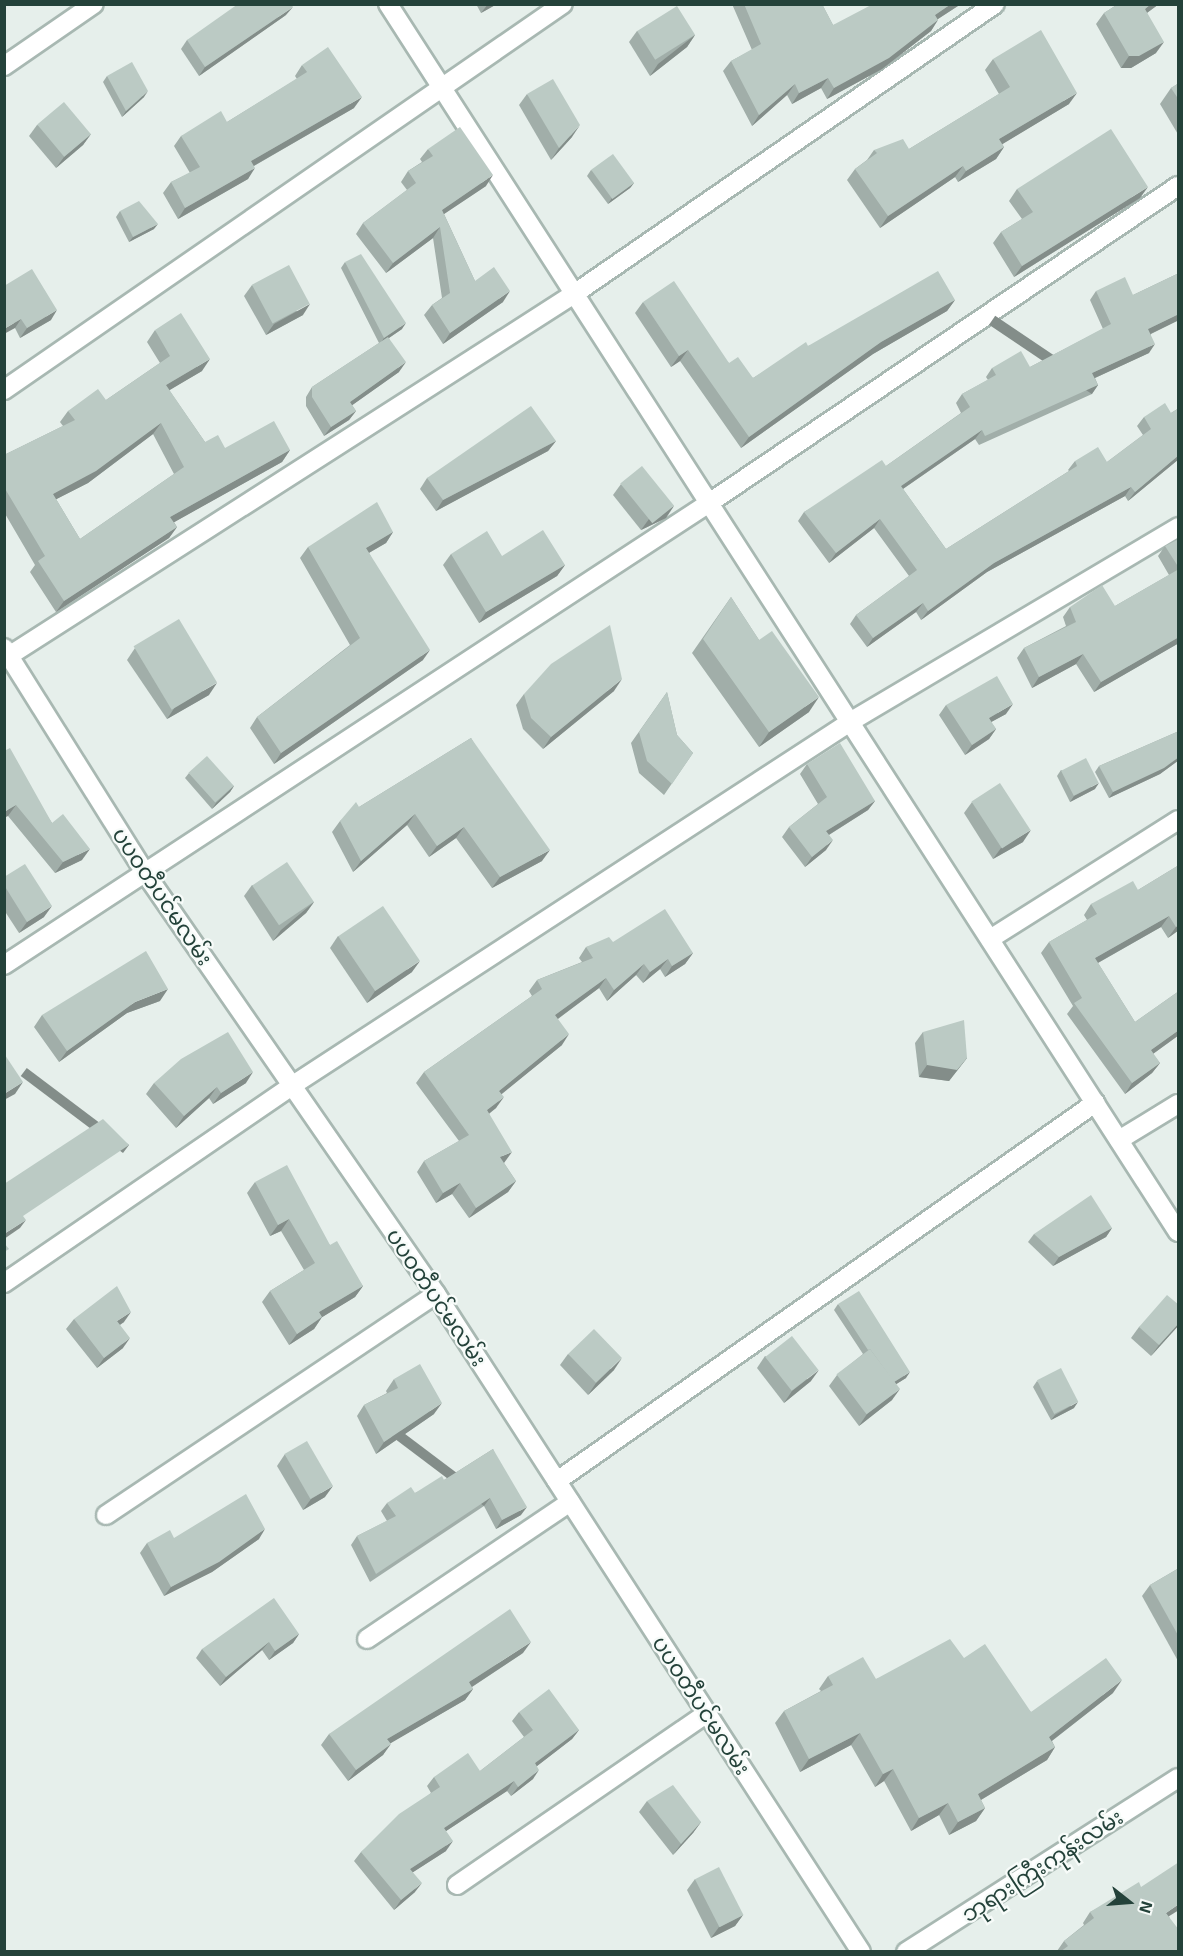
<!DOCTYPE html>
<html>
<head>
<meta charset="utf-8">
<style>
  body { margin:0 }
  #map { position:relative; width:1183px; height:1956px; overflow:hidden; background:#e6efeb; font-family:"Exo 2","Noto Sans Myanmar",sans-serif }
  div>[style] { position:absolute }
  .roads { filter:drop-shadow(2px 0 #a8b8b2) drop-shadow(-2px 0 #a8b8b2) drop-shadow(0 2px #a8b8b2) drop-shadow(0 -2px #a8b8b2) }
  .minor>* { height:18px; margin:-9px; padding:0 9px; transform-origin:9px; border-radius:9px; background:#fff }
  .wall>* { inset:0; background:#a1aea9 }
  .shaded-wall>* { inset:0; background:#838d89; transform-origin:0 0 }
  .building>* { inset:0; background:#bbcac4; transform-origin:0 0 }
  span { translate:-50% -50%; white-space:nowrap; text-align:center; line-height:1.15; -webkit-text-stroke:4.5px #f7fbf9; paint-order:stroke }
  .street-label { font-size:22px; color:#24423a }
  .frame { position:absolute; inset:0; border:6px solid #24423a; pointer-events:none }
  .north { position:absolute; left:1099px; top:1872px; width:60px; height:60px; -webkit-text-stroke:4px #f7fbf9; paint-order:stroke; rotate:107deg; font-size:16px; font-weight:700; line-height:24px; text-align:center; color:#24423a }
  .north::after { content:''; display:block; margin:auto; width:21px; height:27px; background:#24423a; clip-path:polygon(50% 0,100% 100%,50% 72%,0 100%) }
</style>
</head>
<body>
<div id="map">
  <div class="roads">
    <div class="minor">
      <i style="left:388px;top:4px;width:1460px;rotate:57.25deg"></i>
      <i style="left:4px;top:66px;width:109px;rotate:-34.6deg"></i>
      <i style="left:4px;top:390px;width:679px;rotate:-34.63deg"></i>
      <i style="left:4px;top:648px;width:262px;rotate:57.9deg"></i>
      <i style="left:143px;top:870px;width:515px;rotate:55.35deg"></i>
      <i style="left:436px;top:1294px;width:783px;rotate:57.14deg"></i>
      <i style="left:4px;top:659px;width:677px;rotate:-32.63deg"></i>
      <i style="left:574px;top:294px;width:511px;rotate:-34.56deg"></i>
      <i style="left:990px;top:939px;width:222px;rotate:-32.3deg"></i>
      <i style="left:4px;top:965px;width:843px;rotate:-33.24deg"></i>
      <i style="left:709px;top:503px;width:566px;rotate:-34.06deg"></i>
      <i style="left:1119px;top:1140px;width:69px;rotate:-31.4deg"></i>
      <i style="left:4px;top:1283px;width:350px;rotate:-34.4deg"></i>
      <i style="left:293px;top:1085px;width:665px;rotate:-33.09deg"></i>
      <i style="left:850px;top:722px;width:382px;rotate:-30.7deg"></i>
      <i style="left:557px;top:1481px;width:658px;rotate:-35.09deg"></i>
      <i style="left:106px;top:1515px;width:397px;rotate:-33.8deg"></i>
      <i style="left:367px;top:1639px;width:245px;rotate:-34deg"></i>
      <i style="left:457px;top:1885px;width:303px;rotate:-34.5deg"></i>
      <i style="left:906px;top:1952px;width:323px;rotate:-32.6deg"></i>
    </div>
  </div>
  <div class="wall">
    <i style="clip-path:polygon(476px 4px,497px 4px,481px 13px)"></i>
    <i style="clip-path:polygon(732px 4px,822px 4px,833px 25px,961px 4px,938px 19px,931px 31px,882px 69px,827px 99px,821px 88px,792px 104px,787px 95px,752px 126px,723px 71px,731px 61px,752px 50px)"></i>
    <i style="clip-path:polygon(1118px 4px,1159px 4px,1147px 13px,1156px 53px,1131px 68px,1121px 68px,1096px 24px,1104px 13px)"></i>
    <i style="clip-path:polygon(286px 15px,199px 76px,181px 49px,187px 40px)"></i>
    <i style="clip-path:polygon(637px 31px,695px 35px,687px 47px,650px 76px,629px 42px)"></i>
    <i style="clip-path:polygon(993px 59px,1069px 104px,1002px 144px,1004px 147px,996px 159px,958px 182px,955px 177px,880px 228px,847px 180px,855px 169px,867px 160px,874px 150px,909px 149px,999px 94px,985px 70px)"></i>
    <i style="clip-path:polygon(302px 65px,354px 108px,254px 166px,248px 179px,178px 219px,163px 193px,171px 182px,190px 173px,174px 146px,181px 136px,227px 122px,297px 79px,295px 76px)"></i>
    <i style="clip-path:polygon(107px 76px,144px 97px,122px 117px,103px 82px)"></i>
    <i style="clip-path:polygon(1179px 83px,1179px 136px,1160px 104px,1171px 88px)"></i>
    <i style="clip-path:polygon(527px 94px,572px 137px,551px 160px,519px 105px)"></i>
    <i style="clip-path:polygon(37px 125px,91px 134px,83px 145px,56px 168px,29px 136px)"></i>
    <i style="clip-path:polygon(428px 149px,486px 186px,444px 214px,475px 281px,503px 302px,443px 344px,424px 315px,432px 305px,442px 298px,433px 238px,386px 273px,356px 234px,363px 223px,407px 190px,401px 182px,408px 171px,422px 162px,420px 159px)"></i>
    <i style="clip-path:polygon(591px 170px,634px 183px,630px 188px,608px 204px,587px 176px)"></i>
    <i style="clip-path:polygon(1017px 189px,1140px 198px,1014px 277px,993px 243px,1001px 232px,1022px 219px,1009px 201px)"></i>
    <i style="clip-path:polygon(120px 211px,154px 229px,129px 242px,116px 217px)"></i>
    <i style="clip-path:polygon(345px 262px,402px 329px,389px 338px,399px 372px,352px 405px,356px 411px,349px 420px,324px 436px,306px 406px,306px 397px,312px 387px,379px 343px,341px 268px)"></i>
    <i style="clip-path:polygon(1179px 273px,1179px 320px,1151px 334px,1149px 353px,1095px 378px,1098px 385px,1092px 394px,979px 445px,975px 439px,903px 489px,946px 549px,1069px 471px,1068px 470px,1075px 461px,1107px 462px,1143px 435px,1137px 426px,1144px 417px,1171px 413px,1179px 408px,1179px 459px,1128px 501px,1125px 496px,987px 572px,921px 620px,916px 612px,867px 647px,850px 624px,856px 615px,909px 576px,874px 528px,829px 563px,798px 521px,804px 512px,886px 466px,961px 413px,956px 403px,962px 394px,988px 380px,986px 377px,992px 368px,1030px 367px,1103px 329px,1090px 300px,1096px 291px,1133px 295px)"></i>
    <i style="clip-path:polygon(252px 285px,303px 315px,266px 335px,244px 296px)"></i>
    <i style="clip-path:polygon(4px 286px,51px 320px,20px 338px,15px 328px)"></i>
    <i style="clip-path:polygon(955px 300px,947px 311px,873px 354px,741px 448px,680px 361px,671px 367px,635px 313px,643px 302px,729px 363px,753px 378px,808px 346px)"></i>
    <i style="clip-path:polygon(evenodd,155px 330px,202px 371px,169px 390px,205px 442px,225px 448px,290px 450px,282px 462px,174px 522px,177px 527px,169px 538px,56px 612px,30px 572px,35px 565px,4px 512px,4px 455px,63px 426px,60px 422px,68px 411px,106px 400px,160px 363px,147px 342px,155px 330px,153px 434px,174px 474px,80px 539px,56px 499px,88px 483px,153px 434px)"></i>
    <i style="clip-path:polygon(556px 441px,548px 451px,436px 511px,420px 489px,427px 478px)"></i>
    <i style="clip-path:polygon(621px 484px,666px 518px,641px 530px,613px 495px)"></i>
    <i style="clip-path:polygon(393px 532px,386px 543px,369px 553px,423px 660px,274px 764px,250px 728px,257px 717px,350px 645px,300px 558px,308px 547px)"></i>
    <i style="clip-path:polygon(1179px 539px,1179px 643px,1094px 692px,1076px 664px,1032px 688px,1017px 658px,1024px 648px,1066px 626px,1063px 617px,1070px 607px,1115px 606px,1169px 575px,1158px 556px,1165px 546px)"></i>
    <i style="clip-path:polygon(451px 554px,502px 556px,565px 565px,557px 576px,479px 623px,443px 565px)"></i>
    <i style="clip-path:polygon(731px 597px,759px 640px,809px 712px,759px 747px,692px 653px)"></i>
    <i style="clip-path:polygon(135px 648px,209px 695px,167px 719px,127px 660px)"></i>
    <i style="clip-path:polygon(614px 691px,543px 749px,523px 729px,516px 705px,524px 694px)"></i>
    <i style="clip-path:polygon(667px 692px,677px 735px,693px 753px,664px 795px,639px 773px,631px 743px)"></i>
    <i style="clip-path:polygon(946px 705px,1006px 714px,991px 722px,996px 729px,989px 739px,965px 755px,939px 715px)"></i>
    <i style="clip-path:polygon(1179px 731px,1179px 760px,1160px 774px,1109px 798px,1095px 772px,1099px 766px)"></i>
    <i style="clip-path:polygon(471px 738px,542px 861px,492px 888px,456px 838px,429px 857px,407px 825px,353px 872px,332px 832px,340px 821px,359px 807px)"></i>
    <i style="clip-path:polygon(4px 751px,52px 823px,82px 860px,55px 873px,8px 816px)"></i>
    <i style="clip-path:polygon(807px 764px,875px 801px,868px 810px,829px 835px,826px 850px,805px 867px,782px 837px,789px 827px,818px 804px,800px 774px)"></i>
    <i style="clip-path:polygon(1061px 770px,1095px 789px,1070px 802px,1057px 776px)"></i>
    <i style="clip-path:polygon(189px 773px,234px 786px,230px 792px,212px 809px,185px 778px)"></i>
    <i style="clip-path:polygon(972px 802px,1023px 842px,993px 859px,964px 813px)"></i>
    <i style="clip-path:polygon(1179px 865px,1179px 930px,1168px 938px,1161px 927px,1098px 963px,1135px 1022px,1179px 991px,1179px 1035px,1153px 1054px,1160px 1063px,1152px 1073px,1125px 1094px,1067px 1014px,1073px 1006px,1041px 953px,1049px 942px,1087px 920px,1084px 915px,1091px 904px,1138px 890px)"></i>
    <i style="clip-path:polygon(4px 877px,44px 917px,19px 933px,4px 910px)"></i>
    <i style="clip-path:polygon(252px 885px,314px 902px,306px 913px,273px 941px,244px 896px)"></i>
    <i style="clip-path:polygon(338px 936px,412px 972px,367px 1003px,330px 948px)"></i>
    <i style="clip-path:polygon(613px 942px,693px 953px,685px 964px,665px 977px,660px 969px,643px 983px,636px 975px,607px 1001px,599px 988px,558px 1019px,562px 1045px,501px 1094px,496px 1108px,489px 1114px,504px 1163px,516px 1181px,508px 1192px,469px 1218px,452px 1194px,436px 1203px,417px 1172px,424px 1161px,459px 1141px,416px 1083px,424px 1072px,532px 996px,529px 991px,537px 980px,582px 962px,579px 958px,586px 947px)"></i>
    <i style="clip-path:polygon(160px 1001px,127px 1013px,59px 1062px,34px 1027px,42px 1015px)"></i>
    <i style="clip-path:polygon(923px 1032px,967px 1058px,949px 1081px,919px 1077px,915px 1043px)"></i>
    <i style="clip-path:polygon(154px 1083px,246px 1083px,213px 1104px,209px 1098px,176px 1128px,146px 1094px)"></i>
    <i style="clip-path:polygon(255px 1182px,330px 1245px,363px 1286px,355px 1297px,322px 1317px,314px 1329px,289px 1345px,262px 1302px,270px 1291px,304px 1270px,281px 1231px,270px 1236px,247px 1193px)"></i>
    <i style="clip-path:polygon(1112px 1228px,1106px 1237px,1053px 1266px,1028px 1242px,1034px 1234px)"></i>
    <i style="clip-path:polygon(838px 1304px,906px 1378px,896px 1384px,892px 1400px,859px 1426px,829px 1386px,837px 1375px,863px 1354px,834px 1310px)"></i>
    <i style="clip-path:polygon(1179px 1305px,1179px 1325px,1151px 1356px,1131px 1338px,1139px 1327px)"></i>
    <i style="clip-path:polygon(74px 1319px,124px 1322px,120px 1325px,123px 1348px,97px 1368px,66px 1329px)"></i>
    <i style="clip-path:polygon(568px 1354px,614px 1370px,588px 1395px,560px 1365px)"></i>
    <i style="clip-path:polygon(765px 1356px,811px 1381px,784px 1403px,757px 1368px)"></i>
    <i style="clip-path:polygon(394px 1379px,434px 1414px,376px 1454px,357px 1416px,364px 1405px,387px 1393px,386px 1391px)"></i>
    <i style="clip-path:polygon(1037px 1381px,1074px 1408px,1051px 1420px,1033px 1387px)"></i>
    <i style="clip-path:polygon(493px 1449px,521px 1515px,496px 1529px,484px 1506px,370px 1582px,351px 1545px,357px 1536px,387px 1521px,381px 1511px,387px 1503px,415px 1493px,444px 1480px)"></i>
    <i style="clip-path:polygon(285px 1454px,325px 1497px,303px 1510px,277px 1466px)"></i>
    <i style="clip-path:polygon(174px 1538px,259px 1539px,212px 1572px,164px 1596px,140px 1553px,147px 1543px)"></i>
    <i style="clip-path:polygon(1179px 1568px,1179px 1661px,1178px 1661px,1142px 1596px,1150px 1585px)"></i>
    <i style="clip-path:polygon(299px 1634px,293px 1643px,269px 1660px,262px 1650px,220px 1686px,196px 1658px,202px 1649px)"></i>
    <i style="clip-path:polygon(523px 1653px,472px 1687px,473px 1689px,465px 1700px,390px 1743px,383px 1755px,348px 1781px,321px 1745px,329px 1734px)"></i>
    <i style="clip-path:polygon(964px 1658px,1031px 1712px,1113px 1693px,1052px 1741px,1055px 1747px,1047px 1760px,981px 1800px,985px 1808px,976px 1821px,949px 1835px,939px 1815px,911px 1831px,884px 1781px,875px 1787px,851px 1745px,800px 1772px,775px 1723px,784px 1711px,821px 1691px,819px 1689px,828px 1676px,876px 1679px)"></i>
    <i style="clip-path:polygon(519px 1712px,579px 1730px,572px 1739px,537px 1766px,533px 1779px,511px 1796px,507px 1791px,446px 1831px,446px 1851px,413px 1872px,415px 1892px,394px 1910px,354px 1861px,361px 1852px,431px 1793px,427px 1786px,434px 1777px,480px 1771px,524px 1737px,512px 1721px)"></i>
    <i style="clip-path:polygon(647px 1801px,701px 1822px,693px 1833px,673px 1855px,639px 1812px)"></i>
    <i style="clip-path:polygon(695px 1879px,743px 1915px,735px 1926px,711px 1938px,687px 1890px)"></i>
    <i style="clip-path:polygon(1141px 1887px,1169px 1916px,1179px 1952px,1057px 1951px,1064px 1941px,1084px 1925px,1083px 1923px,1090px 1912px)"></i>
  </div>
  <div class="shaded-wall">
    <i style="clip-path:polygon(488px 4px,497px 4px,481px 13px)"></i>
    <i style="clip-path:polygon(951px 4px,961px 4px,927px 26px,935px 15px)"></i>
    <i style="clip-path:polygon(1151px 4px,1159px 4px,1137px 20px,1145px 9px)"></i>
    <i style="clip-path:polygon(293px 7px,286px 15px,199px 76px,205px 67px)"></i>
    <i style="clip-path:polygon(938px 20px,931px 31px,882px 69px,827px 99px,834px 88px)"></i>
    <i style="clip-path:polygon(695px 35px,687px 47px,650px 76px,658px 64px)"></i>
    <i style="clip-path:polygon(1164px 42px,1156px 53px,1131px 68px,1121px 68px,1129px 56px)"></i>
    <i style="clip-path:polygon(828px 78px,821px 88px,792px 104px,799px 93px)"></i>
    <i style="clip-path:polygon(795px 84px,787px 95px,752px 126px,759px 115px)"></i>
    <i style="clip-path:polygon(148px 91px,144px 97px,122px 117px,126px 111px)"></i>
    <i style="clip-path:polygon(1077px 93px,1069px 104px,991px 151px,999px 139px)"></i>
    <i style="clip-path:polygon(362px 97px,354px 108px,243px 172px,251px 161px)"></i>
    <i style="clip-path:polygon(580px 125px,572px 137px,551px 160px,559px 148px)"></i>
    <i style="clip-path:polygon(91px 134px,83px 145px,56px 168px,64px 157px)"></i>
    <i style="clip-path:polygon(1004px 147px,996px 159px,958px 182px,966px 171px)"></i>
    <i style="clip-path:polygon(963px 166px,955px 177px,880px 228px,888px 216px)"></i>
    <i style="clip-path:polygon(255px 168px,248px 179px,178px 219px,185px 208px)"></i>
    <i style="clip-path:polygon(493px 175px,486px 186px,435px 220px,442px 210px)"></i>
    <i style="clip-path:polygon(634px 183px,630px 188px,608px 204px,612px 198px)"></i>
    <i style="clip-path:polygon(1148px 187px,1140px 198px,1014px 277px,1022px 266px)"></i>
    <i style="clip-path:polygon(158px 224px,154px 229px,129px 242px,133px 237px)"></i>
    <i style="clip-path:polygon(440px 227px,433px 238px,386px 273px,393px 263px)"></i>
    <i style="clip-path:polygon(510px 291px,503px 302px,443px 344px,450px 333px)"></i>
    <i style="clip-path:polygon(955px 300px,947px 311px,873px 354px,741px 448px,749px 437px,881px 342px)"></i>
    <i style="clip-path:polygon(310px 304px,303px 315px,266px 335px,274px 324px)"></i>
    <i style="clip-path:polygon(57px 310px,51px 320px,20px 338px,27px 328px)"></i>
    <i style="clip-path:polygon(1179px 314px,1179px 320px,1142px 338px,1148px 329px)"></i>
    <i style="clip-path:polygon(21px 319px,15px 328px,4px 334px,4px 329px)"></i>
    <i style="clip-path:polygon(406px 323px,402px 329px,380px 344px,384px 338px)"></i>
    <i style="clip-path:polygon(1155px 344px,1149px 353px,1086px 382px,1092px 373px)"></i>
    <i style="clip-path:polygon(688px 350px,680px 361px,671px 367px,679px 356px)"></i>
    <i style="clip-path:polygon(210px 359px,202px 371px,158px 397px,166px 385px)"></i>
    <i style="clip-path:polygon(406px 362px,399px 372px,344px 411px,350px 402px)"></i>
    <i style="left:1098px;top:385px;width:11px;height:124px;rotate:124deg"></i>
    <i style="clip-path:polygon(356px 411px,349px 420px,324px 436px,331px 427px)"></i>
    <i style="clip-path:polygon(161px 423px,153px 434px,88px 483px,45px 505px,53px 494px)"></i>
    <i style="clip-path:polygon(982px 430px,975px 439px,894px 495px,901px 486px)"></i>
    <i style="clip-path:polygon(556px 441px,548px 451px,436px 511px,443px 500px)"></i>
    <i style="clip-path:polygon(290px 450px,282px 462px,162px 529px,170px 517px)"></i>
    <i style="clip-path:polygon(1179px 455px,1179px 459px,1128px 501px,1135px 492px)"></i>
    <i style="clip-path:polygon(1131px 487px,1125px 496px,987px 572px,921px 620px,928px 611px,994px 563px)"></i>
    <i style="clip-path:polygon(674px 506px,666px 518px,641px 530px,649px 519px)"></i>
    <i style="clip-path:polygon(880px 519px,874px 528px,829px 563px,836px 553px)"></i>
    <i style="clip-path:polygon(177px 527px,169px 538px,56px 612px,64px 601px)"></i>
    <i style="clip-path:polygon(393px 532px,386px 543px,358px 559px,366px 548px)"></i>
    <i style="clip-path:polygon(565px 565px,557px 576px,479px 623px,486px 612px)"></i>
    <i style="clip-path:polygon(923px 603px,916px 612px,867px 647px,873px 638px)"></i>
    <i style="clip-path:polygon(1179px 637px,1179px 643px,1094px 692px,1101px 682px)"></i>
    <i style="clip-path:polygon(430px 650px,423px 660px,274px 764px,281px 753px)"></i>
    <i style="clip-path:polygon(1083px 654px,1076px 664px,1032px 688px,1039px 677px)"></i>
    <i style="clip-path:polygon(622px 679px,614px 691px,543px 749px,551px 737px)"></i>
    <i style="clip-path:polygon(217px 683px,209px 695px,167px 719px,175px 707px)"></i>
    <i style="clip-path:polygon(819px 697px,809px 712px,759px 747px,769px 732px)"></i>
    <i style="clip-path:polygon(1013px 704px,1006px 714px,982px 727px,989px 718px)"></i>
    <i style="clip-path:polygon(996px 729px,989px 739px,965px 755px,972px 745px)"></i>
    <i style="clip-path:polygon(1179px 757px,1179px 760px,1160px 774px,1109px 798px,1113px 792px)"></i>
    <i style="clip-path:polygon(1099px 783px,1095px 789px,1070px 802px,1074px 796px)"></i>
    <i style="clip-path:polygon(234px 786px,230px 792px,212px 809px,216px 803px)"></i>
    <i style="clip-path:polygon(875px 801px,868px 810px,819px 841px,826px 831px)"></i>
    <i style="clip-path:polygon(16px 805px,8px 816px,4px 818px,4px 812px)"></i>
    <i style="clip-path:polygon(415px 814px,407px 825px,353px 872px,361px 861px)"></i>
    <i style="clip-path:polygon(464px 827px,456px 838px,429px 857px,437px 846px)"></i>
    <i style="clip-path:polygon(1031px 830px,1023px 842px,993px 859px,1001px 848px)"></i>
    <i style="clip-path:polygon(833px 840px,826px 850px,805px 867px,812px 857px)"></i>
    <i style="clip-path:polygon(90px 849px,82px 860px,55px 873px,63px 862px)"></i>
    <i style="clip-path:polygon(550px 850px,542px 861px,492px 888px,500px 877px)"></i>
    <i style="clip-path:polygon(314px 902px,306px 913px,273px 941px,281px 930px)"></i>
    <i style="clip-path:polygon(52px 906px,44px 917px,19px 933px,27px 922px)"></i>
    <i style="clip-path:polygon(1169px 916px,1161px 927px,1087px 969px,1095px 958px)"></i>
    <i style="clip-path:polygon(1179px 925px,1179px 930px,1168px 938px,1176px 927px)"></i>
    <i style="clip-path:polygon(693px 953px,685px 964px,665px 977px,672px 966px)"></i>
    <i style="clip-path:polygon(668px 959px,660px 969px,643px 983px,650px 972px)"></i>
    <i style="clip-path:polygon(420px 961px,412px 972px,367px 1003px,375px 991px)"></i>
    <i style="clip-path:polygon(644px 964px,636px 975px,607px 1001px,614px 990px)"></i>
    <i style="clip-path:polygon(606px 978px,599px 988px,548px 1026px,555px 1015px)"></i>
    <i style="clip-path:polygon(168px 989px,160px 1001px,127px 1013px,59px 1062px,67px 1051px,135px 1002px)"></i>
    <i style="clip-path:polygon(1179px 1030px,1179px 1035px,1143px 1061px,1151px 1050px)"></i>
    <i style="clip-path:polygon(569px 1034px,562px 1045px,492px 1102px,499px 1091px)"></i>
    <i style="clip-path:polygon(967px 1058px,949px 1081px,919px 1077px,927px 1065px)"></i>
    <i style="clip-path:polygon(1160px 1063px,1152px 1073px,1125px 1094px,1132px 1083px)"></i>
    <i style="clip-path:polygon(253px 1072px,246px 1083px,213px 1104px,221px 1093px)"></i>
    <i style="clip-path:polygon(23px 1082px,15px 1094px,4px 1100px,4px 1094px)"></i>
    <i style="clip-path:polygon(217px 1087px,209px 1098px,176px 1128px,184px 1116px)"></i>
    <i style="clip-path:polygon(504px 1097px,496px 1108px,479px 1121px,487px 1110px)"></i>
    <i style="left:129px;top:1145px;width:10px;height:128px;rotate:127deg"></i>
    <i style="clip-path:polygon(512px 1152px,504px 1163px,492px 1168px,500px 1157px)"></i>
    <i style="clip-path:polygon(516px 1181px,508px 1192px,469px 1218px,476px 1208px)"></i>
    <i style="clip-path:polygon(460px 1183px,452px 1194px,436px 1203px,443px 1193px)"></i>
    <i style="clip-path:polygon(289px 1219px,281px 1231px,270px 1236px,278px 1225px)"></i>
    <i style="clip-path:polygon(26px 1220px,20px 1228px,4px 1239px,4px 1234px)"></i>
    <i style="clip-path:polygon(1112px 1228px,1106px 1237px,1053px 1266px,1059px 1257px)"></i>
    <i style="clip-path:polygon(363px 1286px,355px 1297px,311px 1324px,319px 1312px)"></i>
    <i style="clip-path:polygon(131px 1312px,124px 1322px,110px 1331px,117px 1321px)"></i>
    <i style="clip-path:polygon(322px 1317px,314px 1329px,289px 1345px,297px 1334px)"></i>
    <i style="clip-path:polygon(1179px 1323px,1179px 1325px,1151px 1356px,1159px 1345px)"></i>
    <i style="clip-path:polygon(130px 1338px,123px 1348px,97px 1368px,104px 1358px)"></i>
    <i style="clip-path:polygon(622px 1358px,614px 1370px,588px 1395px,596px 1383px)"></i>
    <i style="clip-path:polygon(819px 1370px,811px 1381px,784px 1403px,792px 1391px)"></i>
    <i style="clip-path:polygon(910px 1372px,906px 1378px,887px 1390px,891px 1384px)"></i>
    <i style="clip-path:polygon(900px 1389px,892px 1400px,859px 1426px,867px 1414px)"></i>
    <i style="clip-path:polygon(1078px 1402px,1074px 1408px,1051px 1420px,1055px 1415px)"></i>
    <i style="clip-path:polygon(442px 1403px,434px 1414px,376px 1454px,384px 1442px)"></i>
    <i style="clip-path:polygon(333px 1486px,325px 1497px,303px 1510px,311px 1499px)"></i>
    <i style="left:490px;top:1498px;width:10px;height:137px;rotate:127deg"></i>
    <i style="clip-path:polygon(527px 1507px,521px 1515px,496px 1529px,502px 1520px)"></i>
    <i style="clip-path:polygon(265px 1529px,259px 1539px,212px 1572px,164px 1596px,171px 1587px)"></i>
    <i style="clip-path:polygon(299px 1634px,293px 1643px,269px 1660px,275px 1651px)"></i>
    <i style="clip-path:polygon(269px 1642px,262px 1650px,220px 1686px,226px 1677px)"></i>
    <i style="clip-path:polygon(531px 1642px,523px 1653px,461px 1694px,469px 1682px)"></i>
    <i style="clip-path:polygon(1122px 1680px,1113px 1693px,1040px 1750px,1049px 1737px)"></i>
    <i style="clip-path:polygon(473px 1689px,465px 1700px,379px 1750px,387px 1739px)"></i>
    <i style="clip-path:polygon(579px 1730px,572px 1739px,528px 1773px,535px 1763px)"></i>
    <i style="clip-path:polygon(860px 1733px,851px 1745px,800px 1772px,809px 1759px)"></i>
    <i style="clip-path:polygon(391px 1744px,383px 1755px,348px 1781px,356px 1770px)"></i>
    <i style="clip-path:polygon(1055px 1747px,1047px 1760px,969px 1807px,978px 1794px)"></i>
    <i style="clip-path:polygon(893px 1769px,884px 1781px,875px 1787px,883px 1774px)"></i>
    <i style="clip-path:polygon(539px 1770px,533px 1779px,511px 1796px,518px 1787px)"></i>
    <i style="clip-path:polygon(514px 1781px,507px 1791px,437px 1837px,444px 1828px)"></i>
    <i style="clip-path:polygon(948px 1803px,939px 1815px,911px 1831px,919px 1818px)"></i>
    <i style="clip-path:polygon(985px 1808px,976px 1821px,949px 1835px,958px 1822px)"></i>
    <i style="clip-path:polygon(701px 1822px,693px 1833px,673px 1855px,681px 1844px)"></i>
    <i style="clip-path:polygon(453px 1841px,446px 1851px,404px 1878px,410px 1869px)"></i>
    <i style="clip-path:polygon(422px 1883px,415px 1892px,394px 1910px,401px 1900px)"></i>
    <i style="clip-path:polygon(1179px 1904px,1179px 1910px,1158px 1923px,1166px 1913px)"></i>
    <i style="clip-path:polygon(743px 1915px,735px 1926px,711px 1938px,719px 1927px)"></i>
  </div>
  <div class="building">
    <i style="clip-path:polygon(238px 4px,291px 4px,293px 7px,205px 67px,187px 40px)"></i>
    <i style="clip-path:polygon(744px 4px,822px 4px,833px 25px,873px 4px,951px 4px,935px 15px,938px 20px,889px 58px,834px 88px,828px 78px,799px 93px,795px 84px,759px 115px,731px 61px,761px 44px)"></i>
    <i style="clip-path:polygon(1118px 4px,1151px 4px,1145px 9px,1164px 42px,1139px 56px,1129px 56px,1104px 13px)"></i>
    <i style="left:677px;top:6px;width:34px;height:47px;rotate:58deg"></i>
    <i style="clip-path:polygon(1041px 30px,1077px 93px,999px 139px,1004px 147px,966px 171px,963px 166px,888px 216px,855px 169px,877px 153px,874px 150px,903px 139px,909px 149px,1010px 87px,993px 59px)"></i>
    <i style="clip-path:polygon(328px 47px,362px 97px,251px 161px,255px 168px,185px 208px,171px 182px,200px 167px,181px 136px,221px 111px,227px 122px,307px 72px,302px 65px)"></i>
    <i style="clip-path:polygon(132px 62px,148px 91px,126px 111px,107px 76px)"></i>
    <i style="clip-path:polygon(553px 79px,580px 125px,559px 148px,527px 94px)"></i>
    <i style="clip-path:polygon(1179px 83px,1179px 100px,1171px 88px)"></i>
    <i style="left:64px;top:102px;width:42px;height:35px;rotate:50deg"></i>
    <i style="clip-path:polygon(460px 127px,493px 175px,442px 210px,475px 281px,494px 267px,510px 291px,450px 333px,432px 305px,450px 293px,440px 227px,393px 263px,363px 223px,416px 183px,408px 171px,433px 156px,428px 149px)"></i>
    <i style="clip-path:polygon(1111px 129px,1148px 187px,1022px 266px,1001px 232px,1033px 212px,1017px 189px)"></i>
    <i style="left:613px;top:154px;width:36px;height:27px;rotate:54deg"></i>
    <i style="clip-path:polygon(139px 201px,158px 224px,133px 237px,120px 211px)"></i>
    <i style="clip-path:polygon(361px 254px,406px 323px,384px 338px,345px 262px)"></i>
    <i style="left:289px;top:265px;width:44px;height:42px;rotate:62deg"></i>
    <i style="clip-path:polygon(32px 269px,57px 310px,27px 328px,21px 319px,4px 329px,4px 286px)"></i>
    <i style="clip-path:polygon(938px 271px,955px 300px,881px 342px,749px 437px,688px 350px,679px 356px,643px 302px,674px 281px,729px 363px,738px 357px,753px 378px,806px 342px,808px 346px)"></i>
    <i style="clip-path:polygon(1179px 273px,1179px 314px,1148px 329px,1155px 344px,1092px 373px,1098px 385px,985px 436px,982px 430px,901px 486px,946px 549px,1077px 466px,1075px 461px,1098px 447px,1107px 462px,1151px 429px,1144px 417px,1165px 403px,1171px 413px,1179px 408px,1179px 455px,1135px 492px,1131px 487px,994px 563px,928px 611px,923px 603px,873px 638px,856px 615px,917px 570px,880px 519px,836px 553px,804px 512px,882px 460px,886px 466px,970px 407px,962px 394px,996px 375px,992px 368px,1021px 351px,1030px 367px,1111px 324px,1096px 291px,1125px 277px,1133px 295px)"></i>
    <i style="clip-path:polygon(evenodd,181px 313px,210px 359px,166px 385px,205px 442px,218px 435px,225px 448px,274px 421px,290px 450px,170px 517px,177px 527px,64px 601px,38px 561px,45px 556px,4px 487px,4px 455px,75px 420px,68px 411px,98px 389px,106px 400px,170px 356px,155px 330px,181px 313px,161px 423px,184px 467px,80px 539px,53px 494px,96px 471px,161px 423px)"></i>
    <i style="clip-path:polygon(388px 337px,406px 362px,350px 402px,356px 411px,331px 427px,312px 397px,312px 387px)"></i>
    <i style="clip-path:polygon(531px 406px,556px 441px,443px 500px,427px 478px)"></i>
    <i style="left:642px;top:466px;width:51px;height:28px;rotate:51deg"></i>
    <i style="clip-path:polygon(377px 502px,393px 532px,366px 548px,430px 650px,281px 753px,257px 717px,360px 638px,308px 547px)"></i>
    <i style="clip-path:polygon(543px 530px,565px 565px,486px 612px,451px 554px,487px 531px,502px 556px)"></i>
    <i style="clip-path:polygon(1179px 539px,1179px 568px,1165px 546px)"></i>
    <i style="clip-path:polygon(1179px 569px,1179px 637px,1101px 682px,1083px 654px,1039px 677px,1024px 648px,1076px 622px,1070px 607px,1102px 585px,1115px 606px)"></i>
    <i style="clip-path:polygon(731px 597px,759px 640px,772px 631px,819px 697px,769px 732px,703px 639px)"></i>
    <i style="left:179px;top:619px;width:74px;height:53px;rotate:59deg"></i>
    <i style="clip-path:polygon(610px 625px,622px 679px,551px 737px,531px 718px,524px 694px,551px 664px)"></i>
    <i style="clip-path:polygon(997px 676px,1013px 704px,989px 718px,996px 729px,972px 745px,946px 705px)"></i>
    <i style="clip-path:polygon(667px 692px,677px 735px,693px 753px,672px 784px,647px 761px,639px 732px)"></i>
    <i style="clip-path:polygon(1179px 731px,1179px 757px,1164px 768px,1113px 792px,1099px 766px)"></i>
    <i style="clip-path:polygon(471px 738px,550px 850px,500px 877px,464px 827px,437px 846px,415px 814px,361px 861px,340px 821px,356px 802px,359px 807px)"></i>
    <i style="clip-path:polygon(840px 743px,875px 801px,826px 831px,833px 840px,812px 857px,789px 827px,827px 797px,807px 764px)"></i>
    <i style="clip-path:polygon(10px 748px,52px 823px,63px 814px,90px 849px,63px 862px,16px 805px,4px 812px,4px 751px)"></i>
    <i style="left:207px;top:756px;width:40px;height:25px;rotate:48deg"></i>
    <i style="left:1086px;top:758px;width:28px;height:28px;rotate:63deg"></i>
    <i style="left:1000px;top:783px;width:56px;height:34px;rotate:57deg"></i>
    <i style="left:287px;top:862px;width:48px;height:42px;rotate:56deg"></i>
    <i style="clip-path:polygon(25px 864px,52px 906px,27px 922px,4px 885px,4px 877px)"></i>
    <i style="clip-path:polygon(1179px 865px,1179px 925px,1176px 927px,1169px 916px,1095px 958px,1135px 1022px,1179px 991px,1179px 1030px,1151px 1050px,1160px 1063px,1132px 1083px,1074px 1003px,1082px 998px,1049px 942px,1097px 914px,1091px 904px,1133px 881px,1138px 890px)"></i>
    <i style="left:383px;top:906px;width:66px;height:54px;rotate:56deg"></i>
    <i style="clip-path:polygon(665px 909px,693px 953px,672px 966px,668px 959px,650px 972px,644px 964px,614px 990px,606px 978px,555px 1015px,569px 1034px,499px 1091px,504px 1097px,487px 1110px,512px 1152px,500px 1157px,516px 1181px,476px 1208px,460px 1183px,443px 1193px,424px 1161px,469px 1135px,424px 1072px,542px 989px,537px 980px,593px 958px,586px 947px,609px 937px,613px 942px)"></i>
    <i style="clip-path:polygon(146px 951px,168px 989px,135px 1002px,67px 1051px,42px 1015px)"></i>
    <i style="clip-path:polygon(964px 1020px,967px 1058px,957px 1070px,927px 1065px,923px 1032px)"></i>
    <i style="clip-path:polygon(228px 1032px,253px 1072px,221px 1093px,217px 1087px,184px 1116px,154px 1083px,181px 1059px)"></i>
    <i style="clip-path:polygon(5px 1055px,23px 1082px,4px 1094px,4px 1056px)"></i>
    <i style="clip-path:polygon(103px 1119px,129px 1145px,23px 1216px,26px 1220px,4px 1234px,4px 1184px)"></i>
    <i style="clip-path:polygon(287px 1165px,330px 1245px,337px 1241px,363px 1286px,319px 1312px,322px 1317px,297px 1334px,270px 1291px,315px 1263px,289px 1219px,278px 1225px,255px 1182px)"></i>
    <i style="clip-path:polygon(1091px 1195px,1112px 1228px,1059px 1257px,1034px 1234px)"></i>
    <i style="clip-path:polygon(4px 1243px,9px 1249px,4px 1252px)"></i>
    <i style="clip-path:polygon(117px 1286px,131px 1312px,117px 1321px,130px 1338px,104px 1358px,74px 1319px)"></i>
    <i style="clip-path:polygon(859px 1291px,910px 1372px,894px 1382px,870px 1349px,868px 1350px,838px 1304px)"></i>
    <i style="clip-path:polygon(1167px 1295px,1179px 1305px,1179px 1323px,1159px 1345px,1139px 1327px)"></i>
    <i style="left:594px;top:1329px;width:40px;height:36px;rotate:46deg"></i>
    <i style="left:792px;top:1336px;width:43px;height:34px;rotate:52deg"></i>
    <i style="left:870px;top:1349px;width:50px;height:42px;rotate:53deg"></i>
    <i style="clip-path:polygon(420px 1364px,442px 1403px,384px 1442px,364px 1405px,398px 1388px,394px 1379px)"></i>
    <i style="left:1061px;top:1368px;width:38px;height:27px;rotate:63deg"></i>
    <i style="left:307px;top:1441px;width:52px;height:26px;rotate:60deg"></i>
    <i style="clip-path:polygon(493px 1449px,527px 1507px,502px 1520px,490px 1498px,376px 1574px,357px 1536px,396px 1516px,387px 1503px,411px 1487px,415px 1493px,442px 1476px,444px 1480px)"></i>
    <i style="clip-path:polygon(246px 1494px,265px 1529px,219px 1562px,171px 1587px,147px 1543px,170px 1530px,174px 1538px)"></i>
    <i style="clip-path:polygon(1179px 1568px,1179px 1637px,1150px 1585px)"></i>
    <i style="clip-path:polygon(274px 1598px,299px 1634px,275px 1651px,269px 1642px,226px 1677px,202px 1649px)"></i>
    <i style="clip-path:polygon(510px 1609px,531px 1642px,469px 1682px,473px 1689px,387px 1739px,391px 1744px,356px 1770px,329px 1734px)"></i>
    <i style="clip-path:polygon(950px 1639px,964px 1658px,985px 1644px,1031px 1712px,1106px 1658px,1122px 1680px,1049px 1737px,1055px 1747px,978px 1794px,985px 1808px,958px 1822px,948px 1803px,919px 1818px,893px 1769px,883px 1774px,860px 1733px,809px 1759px,784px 1711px,833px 1685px,828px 1676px,863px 1657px,876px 1679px)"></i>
    <i style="clip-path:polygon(549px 1689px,579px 1730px,535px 1763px,539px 1770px,518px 1787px,514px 1781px,444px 1828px,453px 1841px,410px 1869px,422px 1883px,401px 1900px,361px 1852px,399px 1814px,440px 1787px,434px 1777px,468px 1753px,480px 1771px,533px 1730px,519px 1712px)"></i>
    <i style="clip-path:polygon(673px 1785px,701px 1822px,681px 1844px,647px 1801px)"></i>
    <i style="clip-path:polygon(1179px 1862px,1179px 1904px,1166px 1913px,1179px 1930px,1179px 1952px,1060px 1952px,1068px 1946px,1064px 1941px,1094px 1918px,1090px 1912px,1139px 1882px,1141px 1887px)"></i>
    <i style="left:719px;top:1867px;width:54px;height:27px;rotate:63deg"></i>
  </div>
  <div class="street-label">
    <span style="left:163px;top:896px;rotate:56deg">ပပဝတီပင်မလမ်း</span>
    <span style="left:437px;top:1297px;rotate:56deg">ပပဝတီပင်မလမ်း</span>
    <span style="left:702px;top:1705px;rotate:57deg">ပပဝတီပင်မလမ်း</span>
    <span style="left:1042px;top:1865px;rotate:-33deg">ဘုရားကြီးကုန်းလမ်း</span>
  </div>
  <div class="frame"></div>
  <div class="north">N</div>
</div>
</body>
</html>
